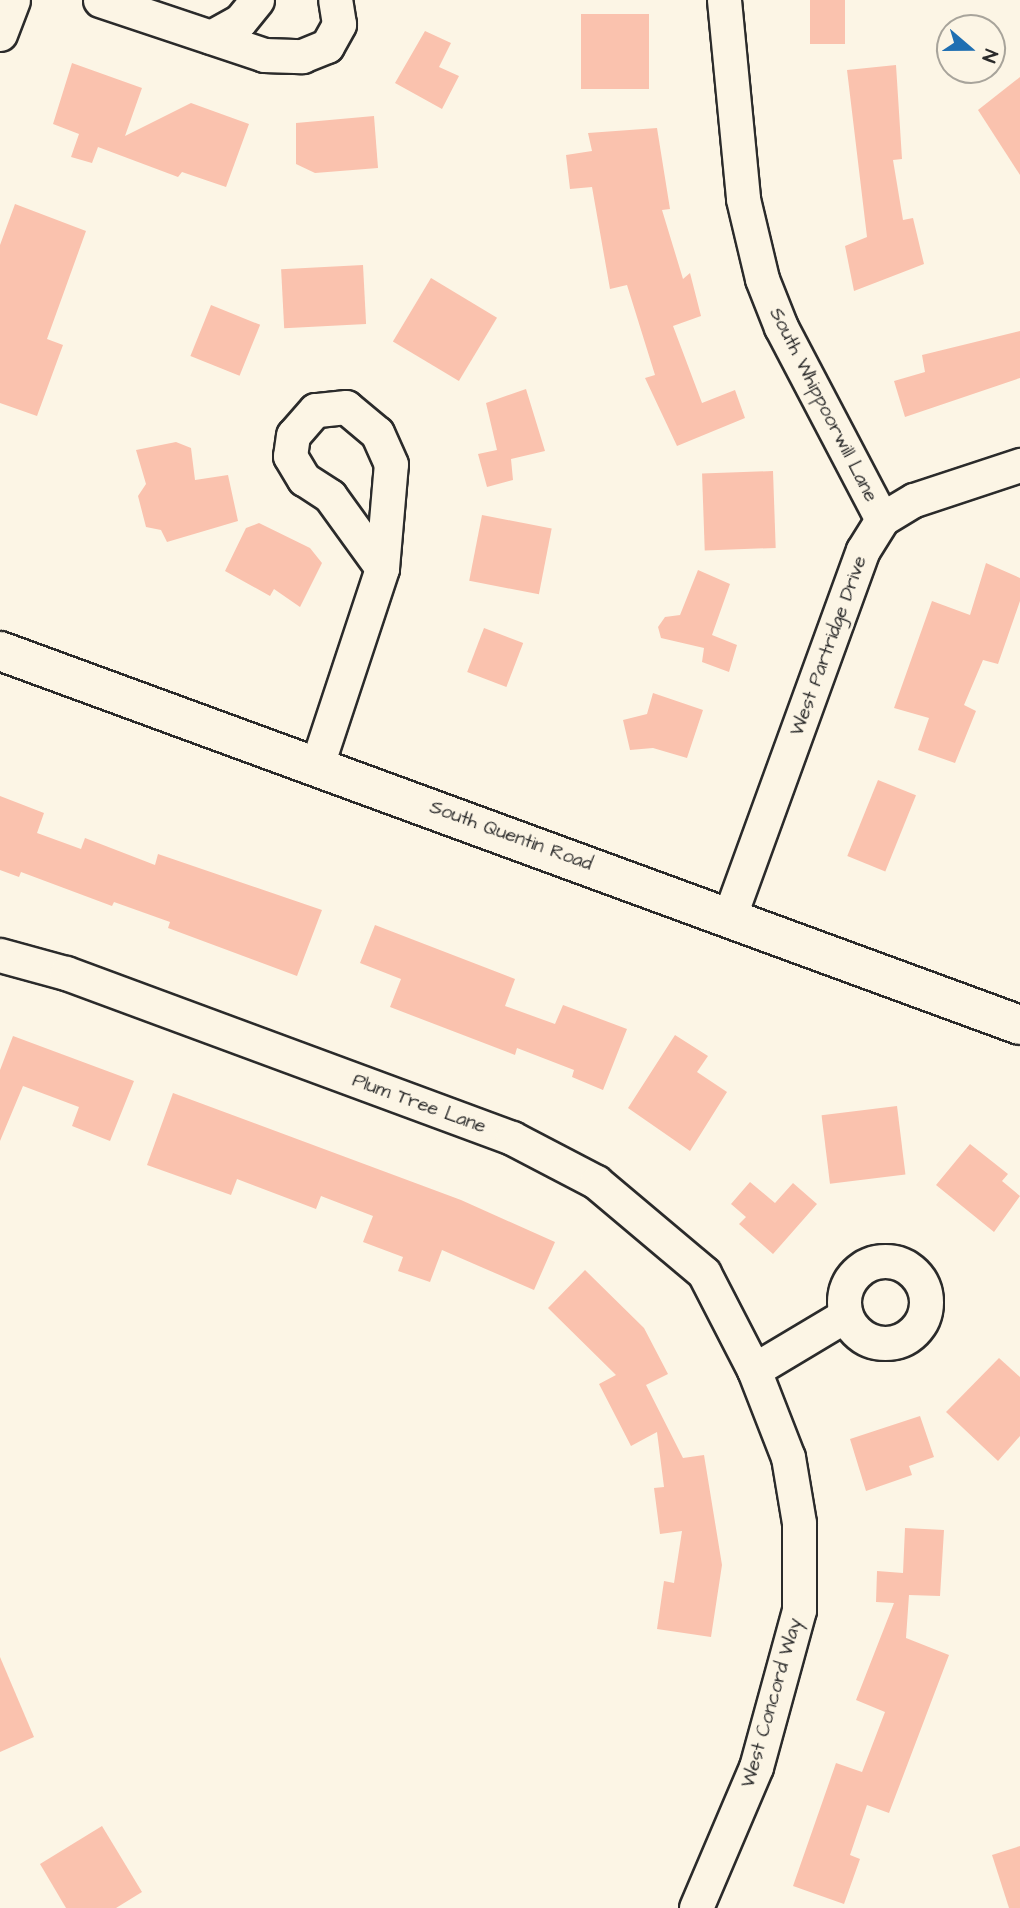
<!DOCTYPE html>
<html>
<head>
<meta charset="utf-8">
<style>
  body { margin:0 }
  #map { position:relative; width:1020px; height:1908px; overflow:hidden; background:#fcf5e5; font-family:"Architects Daughter",sans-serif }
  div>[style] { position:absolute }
  .building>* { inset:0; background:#fac2ae; transform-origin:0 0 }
  .roads { filter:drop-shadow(2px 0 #2b2b2b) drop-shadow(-2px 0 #2b2b2b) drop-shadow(0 2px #2b2b2b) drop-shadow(0 -2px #2b2b2b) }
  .minor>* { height:33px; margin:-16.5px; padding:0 16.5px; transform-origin:16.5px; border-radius:16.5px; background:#fcf5e5 }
  .minor>.ring { margin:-16.5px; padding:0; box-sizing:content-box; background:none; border:33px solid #fcf5e5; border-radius:50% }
  .major>* { height:38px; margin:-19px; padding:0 19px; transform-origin:19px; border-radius:19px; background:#fcf5e5 }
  span { translate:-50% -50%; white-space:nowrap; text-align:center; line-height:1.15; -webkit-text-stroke:5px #fcf5e5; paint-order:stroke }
  .street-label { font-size:19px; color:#2b2b2b }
  .north { position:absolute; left:936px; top:14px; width:70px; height:70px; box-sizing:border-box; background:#fcf5e5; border:2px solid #a8a49b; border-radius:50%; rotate:110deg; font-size:19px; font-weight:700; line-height:28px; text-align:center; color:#2b2b2b }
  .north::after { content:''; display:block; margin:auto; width:24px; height:32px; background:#1f6fb2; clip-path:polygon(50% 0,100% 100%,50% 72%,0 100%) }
</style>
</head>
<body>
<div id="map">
  <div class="building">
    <i style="left:810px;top:0;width:35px;height:44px"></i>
    <i style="left:581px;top:14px;width:68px;height:75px"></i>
    <i style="clip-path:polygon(425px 31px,451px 43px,439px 67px,459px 76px,442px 109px,395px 83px)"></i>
    <i style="clip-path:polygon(72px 63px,142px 88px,125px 136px,191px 103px,249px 124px,226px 187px,182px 172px,178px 177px,98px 147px,92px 163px,71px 157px,79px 134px,53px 124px)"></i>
    <i style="clip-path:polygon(896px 65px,902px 159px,893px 160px,903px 220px,913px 218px,924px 264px,854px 291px,845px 246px,867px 237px,847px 70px)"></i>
    <i style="clip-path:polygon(1020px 77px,1020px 175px,978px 110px)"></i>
    <i style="clip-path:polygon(374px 116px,378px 168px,315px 173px,296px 164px,296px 123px)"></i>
    <i style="clip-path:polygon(657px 128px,670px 209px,662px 210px,683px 279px,690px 273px,701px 316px,673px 326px,702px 403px,735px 390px,745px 418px,677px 446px,645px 378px,655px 375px,627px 285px,610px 289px,592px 187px,570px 189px,566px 155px,592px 151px,588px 133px)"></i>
    <i style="clip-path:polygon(15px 204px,86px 231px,47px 339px,63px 345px,37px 416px,0 403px,0 245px)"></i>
    <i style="left:363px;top:265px;width:59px;height:82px;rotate:87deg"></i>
    <i style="left:431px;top:278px;width:77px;height:74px;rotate:31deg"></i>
    <i style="left:211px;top:305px;width:53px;height:55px;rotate:22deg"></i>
    <i style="clip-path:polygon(1020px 331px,1020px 378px,905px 417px,894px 381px,925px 372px,922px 355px)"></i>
    <i style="clip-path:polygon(526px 389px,545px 451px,511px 459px,513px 480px,487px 487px,478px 454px,497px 450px,486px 403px)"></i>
    <i style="clip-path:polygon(176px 442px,191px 448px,195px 480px,228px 475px,238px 521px,167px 542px,161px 530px,146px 527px,138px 496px,146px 484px,136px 450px)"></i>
    <i style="left:773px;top:471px;width:77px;height:71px;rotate:88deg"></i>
    <i style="left:482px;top:515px;width:71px;height:67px;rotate:11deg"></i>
    <i style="clip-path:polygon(259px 523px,310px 548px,322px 563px,300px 607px,274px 589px,270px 596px,225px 571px,246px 528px)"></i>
    <i style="clip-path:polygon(986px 563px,1020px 578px,1020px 601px,998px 664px,983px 660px,964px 705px,976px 711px,955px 763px,918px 750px,929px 718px,894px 708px,932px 601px,970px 615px)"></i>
    <i style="clip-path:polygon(698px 570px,730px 584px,712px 635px,737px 645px,729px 672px,702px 662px,704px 648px,661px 638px,658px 627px,665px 617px,680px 615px)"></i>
    <i style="left:484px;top:628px;width:42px;height:47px;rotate:21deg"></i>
    <i style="clip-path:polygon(653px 693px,703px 710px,687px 758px,653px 748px,630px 750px,623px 720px,647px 714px)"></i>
    <i style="left:878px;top:780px;width:41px;height:82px;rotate:22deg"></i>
    <i style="clip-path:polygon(0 796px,44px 813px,37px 833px,81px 849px,85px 838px,155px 865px,158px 854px,322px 910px,297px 976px,168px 928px,170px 922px,114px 902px,112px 906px,21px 872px,19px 877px,0 870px)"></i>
    <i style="clip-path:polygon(375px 925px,515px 979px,505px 1006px,555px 1024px,563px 1005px,627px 1029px,603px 1090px,572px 1077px,574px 1070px,517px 1048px,515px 1055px,390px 1007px,401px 979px,360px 963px)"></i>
    <i style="clip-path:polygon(675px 1035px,708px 1056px,697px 1072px,727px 1092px,690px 1151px,628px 1108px)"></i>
    <i style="clip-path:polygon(13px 1036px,134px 1081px,110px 1141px,72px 1126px,79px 1107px,23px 1086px,0 1141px,0 1070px)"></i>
    <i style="clip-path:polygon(173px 1093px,461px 1200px,555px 1242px,534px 1290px,442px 1250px,430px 1282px,398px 1271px,403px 1257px,363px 1242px,373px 1216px,321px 1196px,316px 1209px,237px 1179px,231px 1195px,147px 1165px)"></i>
    <i style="left:897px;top:1106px;width:69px;height:76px;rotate:83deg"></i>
    <i style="clip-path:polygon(970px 1144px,1008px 1174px,1002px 1181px,1020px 1196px,994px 1232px,936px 1185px)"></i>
    <i style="clip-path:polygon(750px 1182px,775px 1203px,793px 1183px,817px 1204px,773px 1254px,739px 1224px,746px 1217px,731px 1204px)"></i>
    <i style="clip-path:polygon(585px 1270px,644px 1328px,668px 1374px,646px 1385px,683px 1458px,704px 1455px,722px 1565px,711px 1637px,657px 1629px,664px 1581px,674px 1583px,682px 1531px,660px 1534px,654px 1488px,664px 1487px,657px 1432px,631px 1446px,599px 1384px,616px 1375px,548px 1308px)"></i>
    <i style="clip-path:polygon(999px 1358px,1020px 1377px,1020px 1436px,998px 1461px,946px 1412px)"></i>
    <i style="clip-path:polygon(920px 1416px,934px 1457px,909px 1466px,912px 1475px,866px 1491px,850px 1439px)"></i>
    <i style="clip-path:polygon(905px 1528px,944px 1530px,940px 1596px,909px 1595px,906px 1638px,949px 1655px,889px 1813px,867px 1805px,850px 1855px,860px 1859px,844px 1904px,793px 1886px,836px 1763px,862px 1772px,885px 1712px,856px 1700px,894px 1603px,876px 1602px,877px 1571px,903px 1573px)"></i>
    <i style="clip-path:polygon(0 1657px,34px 1737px,0 1752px)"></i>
    <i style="clip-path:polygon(102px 1826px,142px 1892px,116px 1908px,66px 1908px,40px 1864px)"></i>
    <i style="clip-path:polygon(1020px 1846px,1020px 1908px,1009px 1908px,992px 1855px)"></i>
  </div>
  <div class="roads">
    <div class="minor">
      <i style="left:100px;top:0;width:173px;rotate:18.5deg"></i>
      <i style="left:264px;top:55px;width:38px;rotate:2deg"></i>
      <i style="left:302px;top:56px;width:27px;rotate:-22deg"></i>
      <i style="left:327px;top:46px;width:25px;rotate:-61deg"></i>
      <i style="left:339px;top:24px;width:24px;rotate:-99deg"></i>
      <i style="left:724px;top:0;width:200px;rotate:84.5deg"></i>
      <i style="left:743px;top:199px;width:82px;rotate:76.6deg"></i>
      <i style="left:762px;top:279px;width:52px;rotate:68.4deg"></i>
      <i style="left:781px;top:327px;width:217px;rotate:62.3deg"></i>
      <i style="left:0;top:34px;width:36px;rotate:-69deg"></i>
      <i style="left:211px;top:37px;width:33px;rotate:-29deg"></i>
      <i style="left:240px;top:21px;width:27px;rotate:-51deg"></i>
      <i style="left:317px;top:765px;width:207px;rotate:-71.7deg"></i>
      <i style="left:382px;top:568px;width:104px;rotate:-85.1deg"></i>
      <i style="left:391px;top:464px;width:34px;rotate:-114deg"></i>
      <i style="left:377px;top:433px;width:40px;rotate:-140deg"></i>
      <i style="left:346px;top:407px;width:31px;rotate:174deg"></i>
      <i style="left:315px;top:410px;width:33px;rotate:131deg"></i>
      <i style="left:293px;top:435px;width:21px;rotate:98deg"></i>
      <i style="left:290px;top:456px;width:27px;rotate:59deg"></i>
      <i style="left:304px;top:479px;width:31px;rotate:33deg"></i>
      <i style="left:330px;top:496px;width:89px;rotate:54.2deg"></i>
      <i style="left:730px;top:915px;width:388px;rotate:-70deg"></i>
      <i style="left:863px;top:550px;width:36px;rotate:-58deg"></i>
      <i style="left:882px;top:519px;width:37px;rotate:-31deg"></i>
      <i style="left:914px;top:500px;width:112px;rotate:-18.3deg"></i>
      <i style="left:0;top:955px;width:68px;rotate:15.3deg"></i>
      <i style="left:66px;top:973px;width:476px;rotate:20.3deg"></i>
      <i style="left:512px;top:1138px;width:95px;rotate:27.6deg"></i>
      <i style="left:596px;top:1182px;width:141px;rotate:40.1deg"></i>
      <i style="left:704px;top:1273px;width:109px;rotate:62.7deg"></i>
      <i style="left:754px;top:1370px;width:93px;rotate:68.7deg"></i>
      <i style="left:788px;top:1457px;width:67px;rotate:80.5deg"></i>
      <i style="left:799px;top:1523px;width:87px;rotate:90deg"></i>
      <i style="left:799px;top:1610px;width:163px;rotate:105.3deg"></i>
      <i style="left:756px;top:1767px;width:153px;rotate:113.1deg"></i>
      <i class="ring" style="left:844px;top:1261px;width:49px;height:49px"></i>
      <i style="left:754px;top:1370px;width:107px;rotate:-30.9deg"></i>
    </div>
    <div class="major">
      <i style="left:0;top:651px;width:1086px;rotate:20.14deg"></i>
    </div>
  </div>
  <div class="street-label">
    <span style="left:823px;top:405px;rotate:63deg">South Whippoorwill Lane</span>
    <span style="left:829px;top:646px;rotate:-70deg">West Partridge Drive</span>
    <span style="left:511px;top:836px;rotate:20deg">South Quentin Road</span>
    <span style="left:419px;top:1104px;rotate:20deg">Plum Tree Lane</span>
    <span style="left:772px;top:1703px;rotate:-74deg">West Concord Way</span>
  </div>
  <div class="north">N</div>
</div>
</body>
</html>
